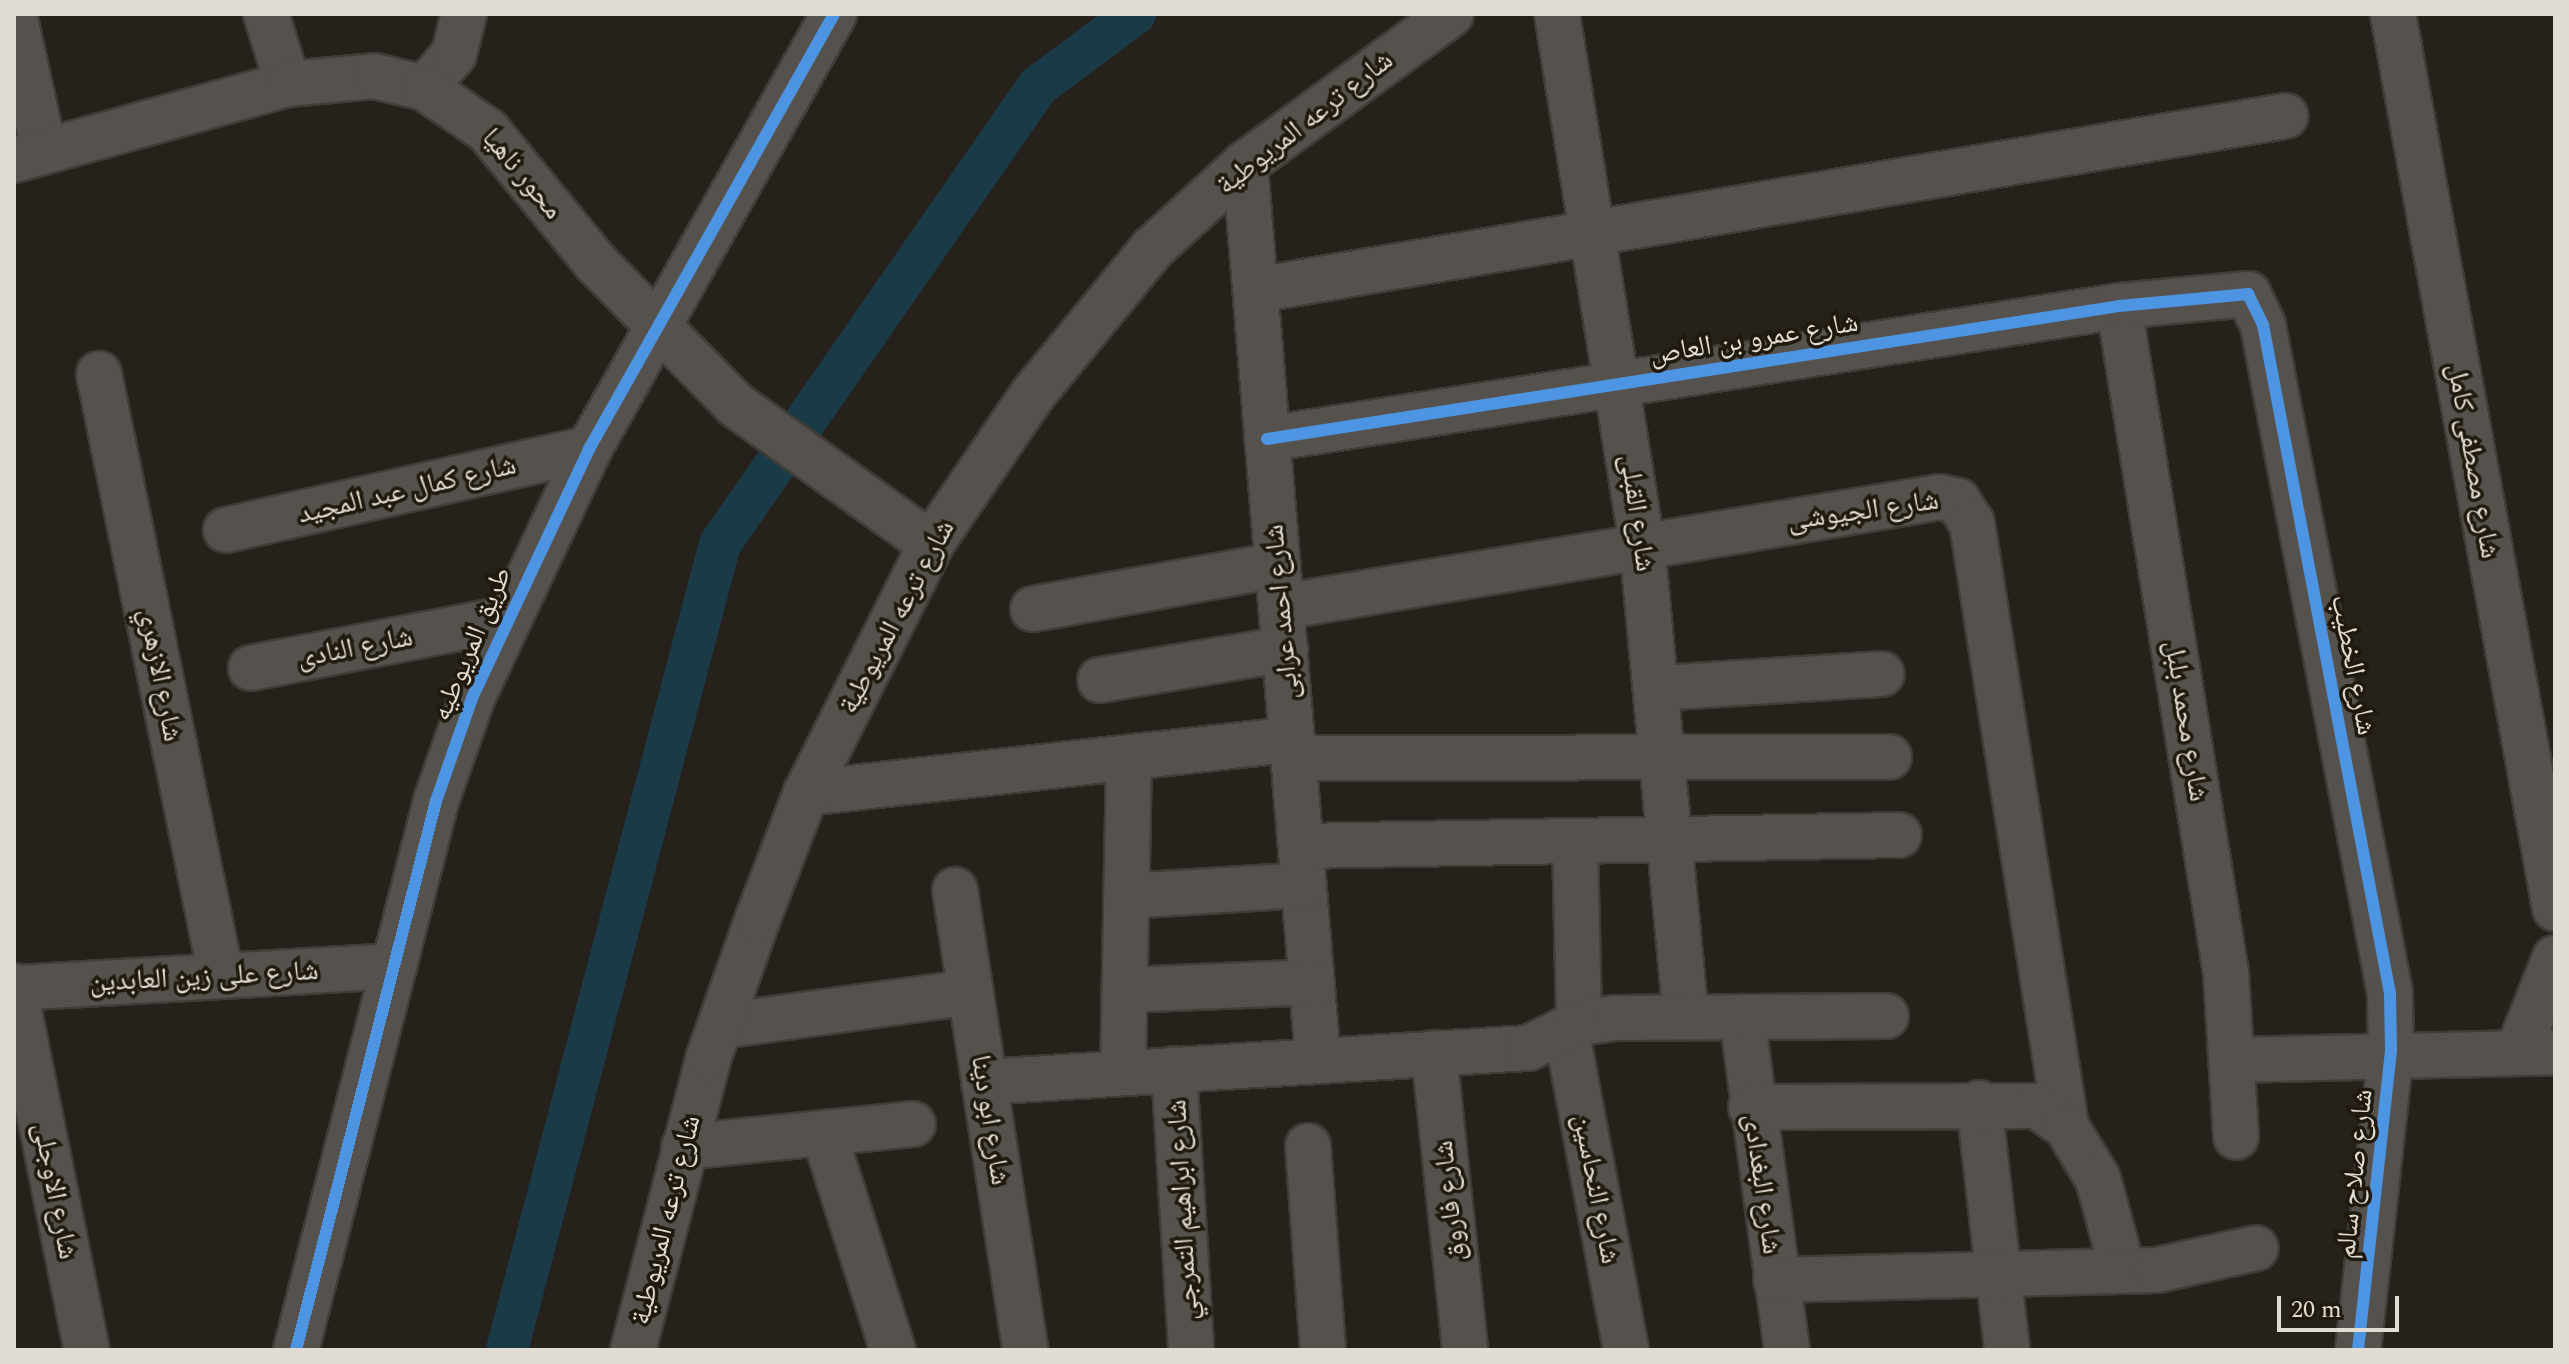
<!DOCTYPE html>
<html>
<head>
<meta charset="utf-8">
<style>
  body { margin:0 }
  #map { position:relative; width:2569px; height:1364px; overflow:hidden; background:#26211b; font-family:Spectral,"Noto Naskh Arabic",serif }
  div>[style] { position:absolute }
  .canal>* { height:42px; margin:-21px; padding:0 21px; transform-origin:21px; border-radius:21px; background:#1b3a48 }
  .roads { filter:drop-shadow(2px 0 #403d38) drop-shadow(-2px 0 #403d38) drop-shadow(0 2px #403d38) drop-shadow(0 -2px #403d38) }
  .street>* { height:44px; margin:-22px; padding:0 22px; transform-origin:22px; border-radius:22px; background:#55524d }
  .secondary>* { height:44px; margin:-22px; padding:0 22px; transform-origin:22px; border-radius:22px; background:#55524d }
  .cycleway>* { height:12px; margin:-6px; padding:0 6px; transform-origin:6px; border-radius:6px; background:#4d94e3 }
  span { translate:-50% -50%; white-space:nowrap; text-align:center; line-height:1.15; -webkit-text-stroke:7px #20190d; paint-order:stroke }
  .street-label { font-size:28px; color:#e1dcd4 }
  .frame { position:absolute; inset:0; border:16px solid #e1dcd4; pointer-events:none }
  .scale { position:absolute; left:2277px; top:1296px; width:122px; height:36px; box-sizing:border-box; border:4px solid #e1dcd4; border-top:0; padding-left:10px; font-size:24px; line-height:28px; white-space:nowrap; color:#e1dcd4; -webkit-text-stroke:6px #20190d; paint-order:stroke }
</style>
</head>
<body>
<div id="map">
  <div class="canal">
    <i style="left:507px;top:1350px;width:834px;rotate:-75.2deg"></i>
    <i style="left:720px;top:544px;width:558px;rotate:-55.23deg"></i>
    <i style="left:1038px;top:86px;width:121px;rotate:-36.6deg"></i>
  </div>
  <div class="roads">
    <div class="street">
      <i style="left:14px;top:14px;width:139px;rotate:77.6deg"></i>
      <i style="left:266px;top:14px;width:73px;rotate:72.6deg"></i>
      <i style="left:1557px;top:14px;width:537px;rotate:80.89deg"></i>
      <i style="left:1642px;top:544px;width:475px;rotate:84.7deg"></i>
      <i style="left:2393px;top:14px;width:909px;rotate:79.73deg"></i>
      <i style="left:425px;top:88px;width:45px;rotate:-49.5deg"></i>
      <i style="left:454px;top:54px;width:41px;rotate:-76deg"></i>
      <i style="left:1245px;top:164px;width:899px;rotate:85.34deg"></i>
      <i style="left:1256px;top:290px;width:1044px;rotate:-9.6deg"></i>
      <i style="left:2119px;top:306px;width:676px;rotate:80.89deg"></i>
      <i style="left:2226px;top:973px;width:164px;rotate:86.5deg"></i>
      <i style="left:99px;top:374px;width:614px;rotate:78.54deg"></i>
      <i style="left:1267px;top:439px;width:862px;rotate:-8.87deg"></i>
      <i style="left:2119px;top:306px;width:130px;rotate:-5.3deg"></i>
      <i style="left:2248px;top:294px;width:34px;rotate:64deg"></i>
      <i style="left:2263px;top:325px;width:680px;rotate:79.24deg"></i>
      <i style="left:2390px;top:993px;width:58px;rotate:89deg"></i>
      <i style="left:2391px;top:1051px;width:301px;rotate:96.3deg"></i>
      <i style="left:226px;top:530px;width:372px;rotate:-12.6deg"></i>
      <i style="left:1281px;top:607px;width:668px;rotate:-9.48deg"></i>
      <i style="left:1940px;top:497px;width:18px;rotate:13deg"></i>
      <i style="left:1958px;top:501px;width:26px;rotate:58deg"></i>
      <i style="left:1972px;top:523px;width:610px;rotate:81.14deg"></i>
      <i style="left:1033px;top:609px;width:249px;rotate:-10.2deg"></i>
      <i style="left:251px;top:668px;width:259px;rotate:-10.9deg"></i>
      <i style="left:1100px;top:680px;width:188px;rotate:-9.5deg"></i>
      <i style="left:1659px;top:688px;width:223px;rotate:-3.6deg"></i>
      <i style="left:1294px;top:758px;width:595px;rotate:-0.1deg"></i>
      <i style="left:806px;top:793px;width:489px;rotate:-6.3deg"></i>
      <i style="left:1575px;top:841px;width:182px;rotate:88.7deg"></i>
      <i style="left:1301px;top:846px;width:598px;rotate:-1.05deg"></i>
      <i style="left:955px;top:890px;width:465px;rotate:81.3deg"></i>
      <i style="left:1126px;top:896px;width:178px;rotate:-3.5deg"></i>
      <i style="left:14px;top:986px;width:371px;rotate:78.7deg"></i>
      <i style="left:14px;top:988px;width:381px;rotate:-3.3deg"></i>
      <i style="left:1125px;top:990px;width:187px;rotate:-2.4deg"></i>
      <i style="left:1742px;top:1017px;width:336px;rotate:82.3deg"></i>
      <i style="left:720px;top:1026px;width:253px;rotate:-7.7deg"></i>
      <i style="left:1566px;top:1029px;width:327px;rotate:79.4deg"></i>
      <i style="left:2519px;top:1049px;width:98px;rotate:-68.4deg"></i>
      <i style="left:1434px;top:1053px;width:299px;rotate:84deg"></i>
      <i style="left:2235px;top:1060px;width:320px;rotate:-1.4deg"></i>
      <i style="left:1174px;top:1069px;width:282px;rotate:86.5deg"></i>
      <i style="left:1123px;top:1072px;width:314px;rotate:-88.9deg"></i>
      <i style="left:984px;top:1082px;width:545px;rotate:-3.58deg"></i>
      <i style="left:1528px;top:1048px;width:57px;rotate:-26.1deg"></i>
      <i style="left:1579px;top:1023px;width:37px;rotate:-8deg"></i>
      <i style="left:1616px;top:1018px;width:270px;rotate:-0.4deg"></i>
      <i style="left:1979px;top:1103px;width:249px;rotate:83.5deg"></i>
      <i style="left:1751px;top:1107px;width:286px;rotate:-0.2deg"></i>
      <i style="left:2037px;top:1106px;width:35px;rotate:35deg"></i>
      <i style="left:2066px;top:1126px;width:62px;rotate:58.9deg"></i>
      <i style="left:2098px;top:1179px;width:95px;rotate:74.8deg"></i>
      <i style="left:824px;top:1133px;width:228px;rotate:72.4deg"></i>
      <i style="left:1308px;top:1146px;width:205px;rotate:85.8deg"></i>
      <i style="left:684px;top:1147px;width:230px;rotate:-5.7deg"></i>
      <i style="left:1776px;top:1280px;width:381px;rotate:-1.5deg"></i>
      <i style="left:2157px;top:1270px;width:101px;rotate:-12.5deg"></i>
    </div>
    <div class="secondary">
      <i style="left:14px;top:160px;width:284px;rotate:-15.5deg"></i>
      <i style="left:288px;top:84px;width:86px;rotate:-5.3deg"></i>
      <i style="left:374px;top:76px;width:52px;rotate:13.2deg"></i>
      <i style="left:425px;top:88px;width:76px;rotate:34.3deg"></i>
      <i style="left:488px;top:131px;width:172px;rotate:50.7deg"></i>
      <i style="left:597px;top:264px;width:198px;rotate:45.4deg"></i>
      <i style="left:736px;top:405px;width:239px;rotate:35.5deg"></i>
      <i style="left:296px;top:1350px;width:567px;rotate:-75.69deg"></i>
      <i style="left:436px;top:801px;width:109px;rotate:-70.7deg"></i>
      <i style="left:472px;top:698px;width:275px;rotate:-64.8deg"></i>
      <i style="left:589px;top:449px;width:499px;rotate:-60.6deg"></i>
      <i style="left:633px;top:1350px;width:301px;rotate:-75.5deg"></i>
      <i style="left:708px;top:1059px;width:150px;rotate:-70.5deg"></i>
      <i style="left:758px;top:918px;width:134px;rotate:-69deg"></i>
      <i style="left:806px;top:793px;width:279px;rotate:-63.3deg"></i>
      <i style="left:931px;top:544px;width:181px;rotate:-55.8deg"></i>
      <i style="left:1033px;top:394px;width:188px;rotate:-50.6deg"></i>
      <i style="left:1152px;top:249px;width:126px;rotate:-42.4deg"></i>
      <i style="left:1245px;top:164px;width:255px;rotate:-36.1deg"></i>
    </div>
  </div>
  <div class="cycleway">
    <i style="left:1267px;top:439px;width:862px;rotate:-8.87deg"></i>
    <i style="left:2119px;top:306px;width:130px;rotate:-5.3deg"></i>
    <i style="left:2248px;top:294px;width:34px;rotate:64deg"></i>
    <i style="left:2263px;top:325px;width:680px;rotate:79.24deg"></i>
    <i style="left:2390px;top:993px;width:58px;rotate:89deg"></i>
    <i style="left:2391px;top:1051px;width:301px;rotate:96.3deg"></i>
    <i style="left:296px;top:1350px;width:567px;rotate:-75.69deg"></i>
    <i style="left:436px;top:801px;width:109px;rotate:-70.7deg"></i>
    <i style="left:472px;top:698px;width:275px;rotate:-64.8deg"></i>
    <i style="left:589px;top:449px;width:499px;rotate:-60.6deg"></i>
  </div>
  <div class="street-label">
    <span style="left:1305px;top:123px;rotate:-38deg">شارع ترعه المريوطية</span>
    <span style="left:522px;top:174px;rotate:50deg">محور ناهيا</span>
    <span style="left:1754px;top:339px;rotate:-9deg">شارع عمرو بن العاص</span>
    <span style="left:2473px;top:461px;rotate:80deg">شارع مصطفى كامل</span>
    <span style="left:407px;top:490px;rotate:-13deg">شارع كمال عبد المجيد</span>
    <span style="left:1863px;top:511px;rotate:-8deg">شارع الجيوشى</span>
    <span style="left:1637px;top:513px;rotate:82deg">شارع القبلى</span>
    <span style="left:1282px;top:612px;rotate:-95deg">شارع احمد عرابى</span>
    <span style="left:897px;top:617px;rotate:-62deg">شارع ترعه المريوطية</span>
    <span style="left:472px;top:644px;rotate:-67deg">طريق المريوطيه</span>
    <span style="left:355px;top:648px;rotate:-11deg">شارع النادى</span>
    <span style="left:2353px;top:665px;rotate:79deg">شارع الخطيب</span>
    <span style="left:160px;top:675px;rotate:79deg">شارع الازهري</span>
    <span style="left:2186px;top:721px;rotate:81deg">شارع محمد بلبل</span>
    <span style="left:204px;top:977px;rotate:-3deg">شارع على زين العابدين</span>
    <span style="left:990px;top:1120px;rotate:81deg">شارع ابو دينا</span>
    <span style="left:2355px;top:1174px;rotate:-84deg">شارع صلاح سالم</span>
    <span style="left:1762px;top:1184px;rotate:82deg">شارع البغدادى</span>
    <span style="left:1596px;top:1189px;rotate:79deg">شارع النحاسين</span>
    <span style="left:55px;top:1191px;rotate:79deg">شارع الاوجلى</span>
    <span style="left:1450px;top:1201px;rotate:-96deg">شارع فاروق</span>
    <span style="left:1183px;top:1210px;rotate:-93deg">شارع ابراهيم التمرجي</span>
    <span style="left:666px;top:1220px;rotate:-76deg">شارع ترعه المريوطية</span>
  </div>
  <div class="frame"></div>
  <div class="scale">20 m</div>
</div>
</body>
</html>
